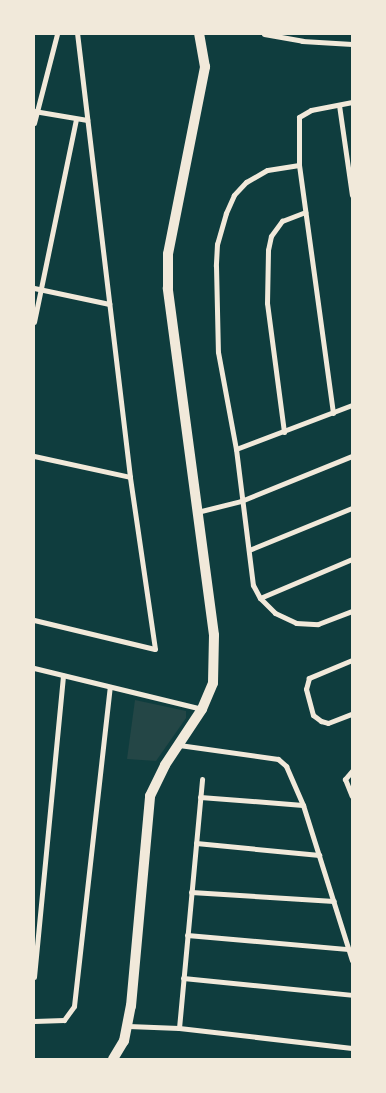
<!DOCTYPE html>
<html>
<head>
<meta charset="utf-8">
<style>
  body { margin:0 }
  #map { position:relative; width:386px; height:1093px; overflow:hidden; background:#0f3d3e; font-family:"Exo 2",sans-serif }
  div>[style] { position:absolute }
  .green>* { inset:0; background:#244646 }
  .minor>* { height:5px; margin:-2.5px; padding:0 2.5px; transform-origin:2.5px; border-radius:2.5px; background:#f1e9da }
  .secondary>* { height:10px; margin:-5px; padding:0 5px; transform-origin:5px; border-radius:5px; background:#f1e9da }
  span { translate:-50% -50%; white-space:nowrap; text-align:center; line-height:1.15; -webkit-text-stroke:4.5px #f1e9da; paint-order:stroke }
  .frame { position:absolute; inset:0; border:35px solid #f1e9da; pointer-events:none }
</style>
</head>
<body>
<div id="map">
  <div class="green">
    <i style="clip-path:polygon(135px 700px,186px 711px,186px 718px,156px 761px,127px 759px)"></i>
  </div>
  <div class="minor">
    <i style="left:264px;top:34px;width:39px;rotate:10deg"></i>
    <i style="left:302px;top:41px;width:50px;rotate:3.4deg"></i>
    <i style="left:339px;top:105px;width:91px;rotate:81.8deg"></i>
    <i style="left:34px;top:111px;width:54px;rotate:9.6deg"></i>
    <i style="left:34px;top:123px;width:92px;rotate:-75.5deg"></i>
    <i style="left:299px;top:165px;width:32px;rotate:171deg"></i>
    <i style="left:267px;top:170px;width:24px;rotate:150deg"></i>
    <i style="left:246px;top:182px;width:18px;rotate:133deg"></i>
    <i style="left:234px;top:195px;width:20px;rotate:114deg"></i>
    <i style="left:226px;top:213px;width:32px;rotate:106deg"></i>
    <i style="left:217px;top:244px;width:22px;rotate:93deg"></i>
    <i style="left:216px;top:266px;width:86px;rotate:88.7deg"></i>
    <i style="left:218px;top:352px;width:99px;rotate:79.5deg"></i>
    <i style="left:236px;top:449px;width:137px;rotate:82.9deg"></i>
    <i style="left:253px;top:585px;width:15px;rotate:62deg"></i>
    <i style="left:260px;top:598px;width:21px;rotate:45deg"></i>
    <i style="left:275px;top:613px;width:23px;rotate:25deg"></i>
    <i style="left:296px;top:623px;width:22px;rotate:3deg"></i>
    <i style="left:318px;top:624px;width:36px;rotate:-21deg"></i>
    <i style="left:34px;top:288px;width:77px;rotate:12deg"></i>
    <i style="left:34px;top:322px;width:206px;rotate:-78.3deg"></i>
    <i style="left:333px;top:413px;width:250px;rotate:-97.8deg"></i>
    <i style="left:299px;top:165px;width:48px;rotate:-90deg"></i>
    <i style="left:299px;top:117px;width:14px;rotate:-30deg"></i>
    <i style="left:311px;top:110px;width:42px;rotate:-11deg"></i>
    <i style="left:284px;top:432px;width:130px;rotate:-97.5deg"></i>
    <i style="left:267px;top:303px;width:53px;rotate:-88.9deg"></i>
    <i style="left:268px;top:250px;width:14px;rotate:-78deg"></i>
    <i style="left:271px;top:236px;width:19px;rotate:-54deg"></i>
    <i style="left:282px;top:221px;width:25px;rotate:-21deg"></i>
    <i style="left:236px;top:449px;width:124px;rotate:-20.8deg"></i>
    <i style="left:34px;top:456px;width:98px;rotate:12.3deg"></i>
    <i style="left:197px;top:512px;width:45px;rotate:-14deg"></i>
    <i style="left:241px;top:501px;width:120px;rotate:-22.1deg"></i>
    <i style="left:249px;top:550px;width:111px;rotate:-22.2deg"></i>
    <i style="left:260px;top:598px;width:100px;rotate:-23deg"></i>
    <i style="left:34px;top:620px;width:124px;rotate:13.5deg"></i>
    <i style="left:155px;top:649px;width:174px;rotate:-98.3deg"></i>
    <i style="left:130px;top:477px;width:446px;rotate:-96.8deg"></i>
    <i style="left:352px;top:660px;width:47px;rotate:157.3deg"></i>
    <i style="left:309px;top:678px;width:11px;rotate:105deg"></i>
    <i style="left:306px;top:689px;width:27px;rotate:75deg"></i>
    <i style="left:313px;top:715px;width:10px;rotate:37deg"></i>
    <i style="left:321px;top:721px;width:7px;rotate:16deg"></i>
    <i style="left:328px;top:723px;width:26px;rotate:-21deg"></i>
    <i style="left:34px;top:668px;width:173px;rotate:13.7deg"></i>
    <i style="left:179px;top:745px;width:100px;rotate:8deg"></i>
    <i style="left:278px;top:759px;width:11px;rotate:41deg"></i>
    <i style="left:286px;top:766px;width:43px;rotate:66.4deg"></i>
    <i style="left:303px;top:805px;width:163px;rotate:72.5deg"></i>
    <i style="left:352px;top:771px;width:11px;rotate:131deg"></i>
    <i style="left:345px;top:779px;width:18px;rotate:68deg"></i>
    <i style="left:200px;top:797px;width:103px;rotate:4.4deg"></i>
    <i style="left:196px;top:843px;width:124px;rotate:5.6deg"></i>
    <i style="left:191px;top:892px;width:143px;rotate:3.6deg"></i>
    <i style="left:187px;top:935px;width:162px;rotate:5deg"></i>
    <i style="left:34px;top:977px;width:303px;rotate:-84.5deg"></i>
    <i style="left:183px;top:978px;width:170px;rotate:5.7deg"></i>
    <i style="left:34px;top:1021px;width:30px;rotate:-2deg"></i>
    <i style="left:64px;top:1020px;width:17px;rotate:-54deg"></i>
    <i style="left:74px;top:1006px;width:321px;rotate:-83.6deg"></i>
    <i style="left:128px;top:1026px;width:51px;rotate:2.2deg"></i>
    <i style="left:179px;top:1028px;width:174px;rotate:6.6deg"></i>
    <i style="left:179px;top:1028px;width:250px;rotate:-84.7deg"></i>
  </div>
  <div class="secondary">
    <i style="left:113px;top:1059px;width:21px;rotate:-59deg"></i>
    <i style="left:124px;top:1041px;width:36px;rotate:-79deg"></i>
    <i style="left:131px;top:1006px;width:211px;rotate:-84.8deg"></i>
    <i style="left:150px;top:796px;width:34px;rotate:-64deg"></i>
    <i style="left:165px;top:765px;width:67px;rotate:-56.5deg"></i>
    <i style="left:202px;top:709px;width:28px;rotate:-67deg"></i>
    <i style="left:213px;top:683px;width:48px;rotate:-88.8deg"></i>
    <i style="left:214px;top:635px;width:350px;rotate:-97.6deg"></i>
    <i style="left:168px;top:288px;width:34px;rotate:-90deg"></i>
    <i style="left:168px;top:254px;width:191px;rotate:-78.8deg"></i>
    <i style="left:205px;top:67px;width:34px;rotate:-100deg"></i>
  </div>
  <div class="frame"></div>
</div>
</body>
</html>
